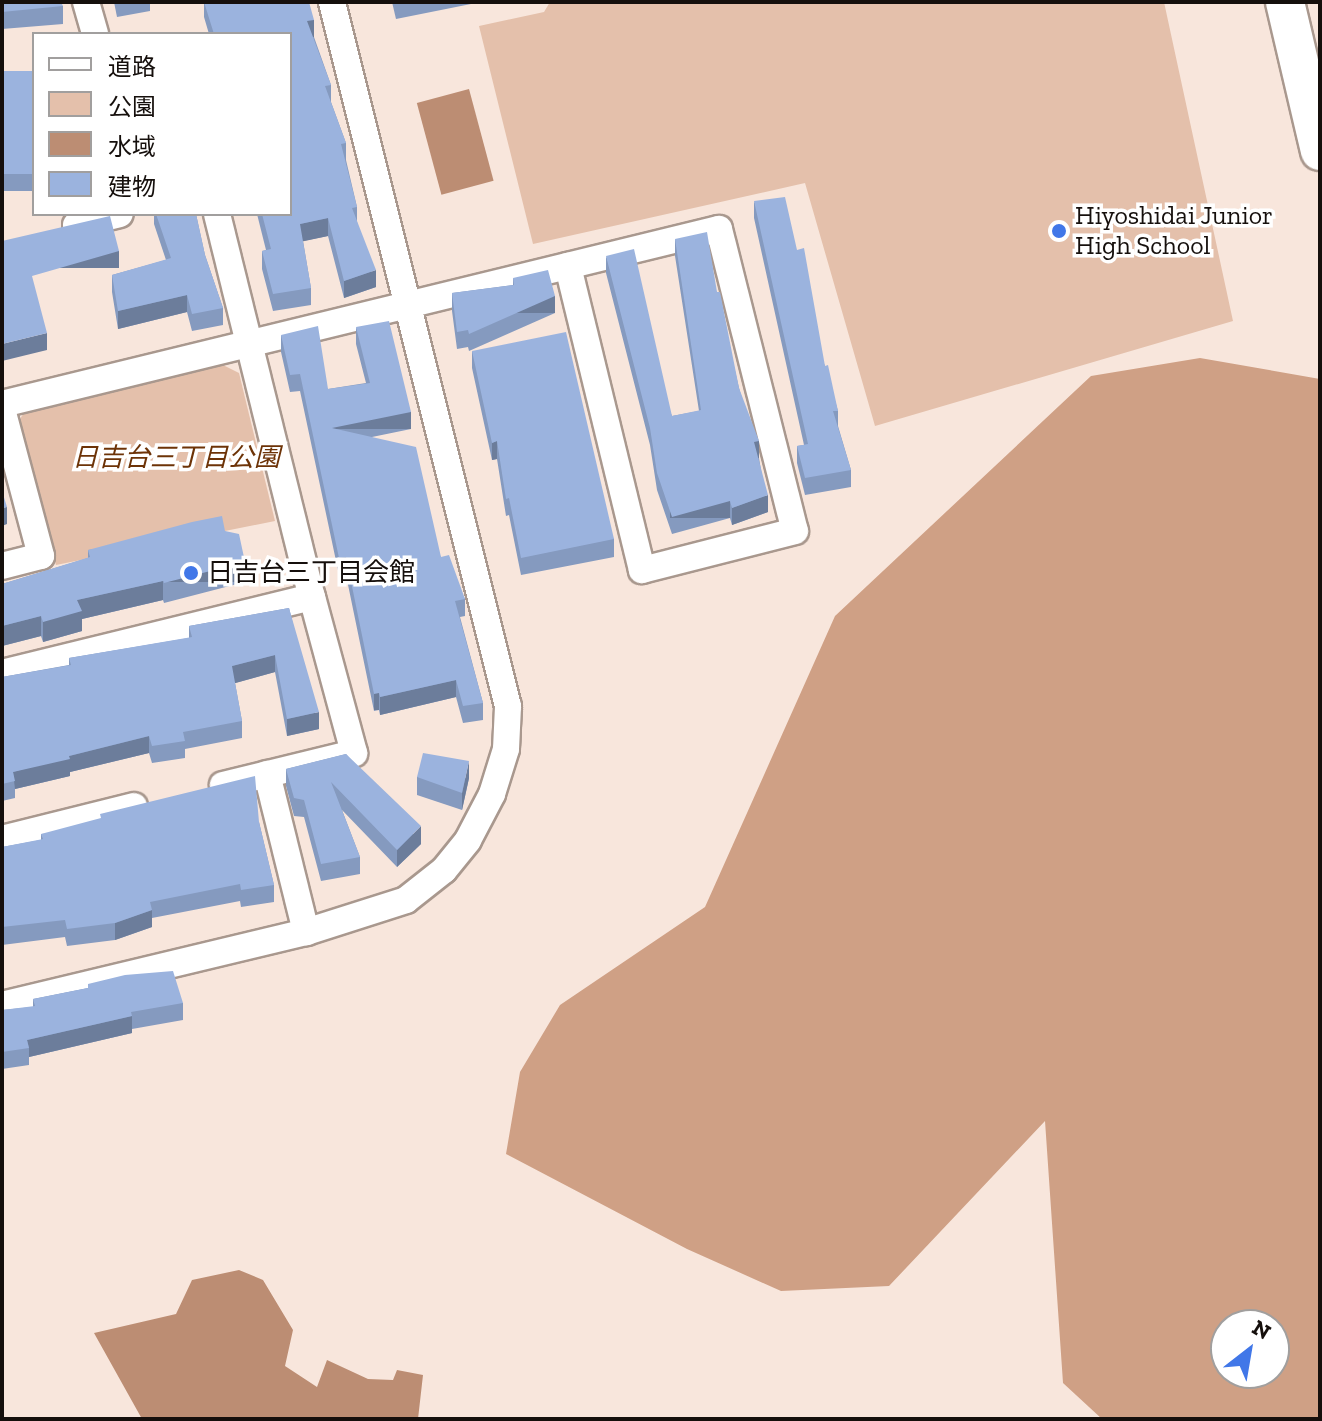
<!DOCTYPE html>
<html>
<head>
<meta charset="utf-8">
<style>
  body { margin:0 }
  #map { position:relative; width:1322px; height:1421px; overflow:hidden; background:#f8e6dc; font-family:"Zilla Slab","Noto Sans JP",serif }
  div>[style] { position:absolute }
  .green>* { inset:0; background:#e4c0ab }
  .forest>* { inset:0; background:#cfa085 }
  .water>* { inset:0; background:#bc8d73; transform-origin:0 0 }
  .roads { filter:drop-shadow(2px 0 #a9988e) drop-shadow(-2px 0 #a9988e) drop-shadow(0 2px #a9988e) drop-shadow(0 -2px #a9988e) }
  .street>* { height:26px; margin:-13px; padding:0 13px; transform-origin:13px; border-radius:13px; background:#fff }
  .secondary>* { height:38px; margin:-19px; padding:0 19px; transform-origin:19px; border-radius:19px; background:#fff }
  .wall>* { inset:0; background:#859abf; transform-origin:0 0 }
  .shaded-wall>* { inset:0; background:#6c7d9b; transform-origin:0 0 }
  .building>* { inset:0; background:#9bb3de; transform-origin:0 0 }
  .dots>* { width:22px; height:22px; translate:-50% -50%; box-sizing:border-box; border:4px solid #fff; border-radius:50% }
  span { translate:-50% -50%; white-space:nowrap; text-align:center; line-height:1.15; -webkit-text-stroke:7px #fff; paint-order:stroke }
  .poi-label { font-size:26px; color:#150f0c }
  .left { translate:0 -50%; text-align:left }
  .park-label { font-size:26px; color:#6d3307; font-style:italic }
  .frame { position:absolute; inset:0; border:4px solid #150f0c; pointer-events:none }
  .legend { position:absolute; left:32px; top:32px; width:260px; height:184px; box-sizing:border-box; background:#fff; border:2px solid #a19f9e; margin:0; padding:10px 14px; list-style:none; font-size:24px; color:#150f0c }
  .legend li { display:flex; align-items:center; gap:16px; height:40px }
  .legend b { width:40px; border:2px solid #a19f9e }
  .north { position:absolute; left:1210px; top:1309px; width:80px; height:80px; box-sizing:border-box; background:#fff; border:2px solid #a19f9e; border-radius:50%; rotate:31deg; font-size:22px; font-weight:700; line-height:32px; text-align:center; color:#150f0c }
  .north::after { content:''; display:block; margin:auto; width:28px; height:36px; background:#4177e8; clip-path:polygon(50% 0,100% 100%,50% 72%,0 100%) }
</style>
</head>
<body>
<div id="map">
  <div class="green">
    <i style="clip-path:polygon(550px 2px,1164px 2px,1233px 321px,875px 426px,805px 183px,533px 244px,479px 26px,544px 12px)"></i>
    <i style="clip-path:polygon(221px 364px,239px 373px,275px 521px,56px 565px,15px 427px,25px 411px)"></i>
  </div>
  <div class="forest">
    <i style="clip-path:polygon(evenodd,1200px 358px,1320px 379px,1320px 1419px,1102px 1419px,1063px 1383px,1045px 1121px,889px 1286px,781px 1291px,687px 1249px,506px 1154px,520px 1072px,560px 1005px,705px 907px,835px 616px,1091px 376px,1200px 358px,1226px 1325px,1274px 1325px,1274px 1373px,1226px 1373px,1226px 1325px)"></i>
  </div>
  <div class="water">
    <i style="left:469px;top:89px;width:95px;height:54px;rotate:75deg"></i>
    <i style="clip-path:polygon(239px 1270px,263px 1280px,293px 1330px,285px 1366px,317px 1387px,327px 1360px,368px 1379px,393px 1380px,397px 1370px,423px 1375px,418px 1419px,142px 1419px,94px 1333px,176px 1314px,192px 1280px)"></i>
  </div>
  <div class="roads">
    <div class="street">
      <i style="left:86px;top:2px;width:33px;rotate:74deg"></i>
      <i style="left:217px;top:214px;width:395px;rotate:76.1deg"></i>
      <i style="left:312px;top:597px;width:162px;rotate:74.9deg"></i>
      <i style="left:354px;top:753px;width:135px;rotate:166.3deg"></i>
      <i style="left:76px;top:225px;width:45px;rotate:-14deg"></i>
      <i style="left:2px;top:404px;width:738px;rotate:-13.72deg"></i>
      <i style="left:719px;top:229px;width:311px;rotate:75.9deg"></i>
      <i style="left:795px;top:531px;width:158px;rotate:165.7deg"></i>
      <i style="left:642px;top:570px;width:313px;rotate:-103.7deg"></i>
      <i style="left:2px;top:409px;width:152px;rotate:75.1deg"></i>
      <i style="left:41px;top:556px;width:40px;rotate:165.6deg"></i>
      <i style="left:2px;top:673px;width:319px;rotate:-13.8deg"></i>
      <i style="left:267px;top:774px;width:163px;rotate:76.1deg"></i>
      <i style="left:2px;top:839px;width:136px;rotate:-14deg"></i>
      <i style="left:2px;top:1005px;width:313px;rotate:-13.5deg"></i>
      <i style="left:306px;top:932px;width:105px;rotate:-17.7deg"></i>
      <i style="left:406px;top:900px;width:48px;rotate:-38.3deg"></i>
      <i style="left:444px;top:870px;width:38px;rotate:-51deg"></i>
      <i style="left:468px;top:840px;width:52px;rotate:-62.4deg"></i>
      <i style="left:492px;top:794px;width:47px;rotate:-72.7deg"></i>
      <i style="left:506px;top:749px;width:43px;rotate:-87.3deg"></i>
      <i style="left:508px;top:706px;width:726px;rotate:-104.04deg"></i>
    </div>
    <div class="secondary">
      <i style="left:1285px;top:2px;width:153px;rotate:76.8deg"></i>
    </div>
  </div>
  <div class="wall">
    <i style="clip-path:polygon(2px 2px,63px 6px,63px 24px,2px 29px)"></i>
    <i style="clip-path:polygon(114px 2px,150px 2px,150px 11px,117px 17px)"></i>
    <i style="clip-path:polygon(204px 2px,314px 37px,331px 85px,331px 102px,346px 143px,346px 160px,357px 207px,357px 222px,376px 287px,344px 298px,328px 236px,303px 241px,311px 288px,311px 305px,273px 311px,262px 269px,262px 251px,266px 250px,257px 214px,290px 214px,290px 34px,209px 34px,204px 17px)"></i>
    <i style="clip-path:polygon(392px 2px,481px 2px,396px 19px)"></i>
    <i style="left:34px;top:71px;width:120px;height:33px;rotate:90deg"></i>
    <i style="clip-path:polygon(754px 201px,825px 366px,838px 411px,838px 426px,851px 470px,851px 487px,805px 495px,797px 463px,797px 446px,804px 445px,754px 218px)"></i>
    <i style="clip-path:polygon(154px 214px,196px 214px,205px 255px,223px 308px,223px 325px,192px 331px,187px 312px,118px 329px,112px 292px,112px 275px,166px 260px,154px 224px)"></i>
    <i style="clip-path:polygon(675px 239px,717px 292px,739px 388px,759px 458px,768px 512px,732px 525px,730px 518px,672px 534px,657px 490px,650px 445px,606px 273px,606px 256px,672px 416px,699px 411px,675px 256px)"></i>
    <i style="clip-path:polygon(513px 278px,555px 313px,469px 351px,468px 347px,457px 349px,452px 311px,452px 293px,513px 285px)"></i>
    <i style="clip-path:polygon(356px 327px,411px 429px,372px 437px,465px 599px,465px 616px,460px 617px,483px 703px,483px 720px,463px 723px,456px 697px,380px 715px,379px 710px,374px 711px,346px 575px,339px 575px,300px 391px,290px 392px,281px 352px,281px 335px,328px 389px,366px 383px,356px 344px)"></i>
    <i style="clip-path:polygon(472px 351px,614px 539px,614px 557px,521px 575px,509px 515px,506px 516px,497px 459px,492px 460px,472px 368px)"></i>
    <i style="clip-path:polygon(225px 531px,245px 582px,164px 603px,163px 600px,82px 619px,82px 631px,43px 642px,41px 636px,2px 646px,2px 584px,88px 558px,88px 550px)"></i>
    <i style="clip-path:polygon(289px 608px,319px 729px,287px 736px,275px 672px,235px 683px,242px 721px,242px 738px,185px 749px,185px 758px,152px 763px,149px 753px,70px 772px,70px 776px,15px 789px,15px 798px,2px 801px,2px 677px,69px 665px,69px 658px,189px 638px,189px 626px)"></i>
    <i style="clip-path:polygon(346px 754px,421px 844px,397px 867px,342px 810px,360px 857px,360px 874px,321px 881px,304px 817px,294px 816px,286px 786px,286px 769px)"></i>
    <i style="clip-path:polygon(417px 777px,469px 778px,462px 810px,417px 795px)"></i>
    <i style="clip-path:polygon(259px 822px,274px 885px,274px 902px,241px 907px,240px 901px,152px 918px,152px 927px,115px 940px,67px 946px,65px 937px,2px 945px,2px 847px,41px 840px,41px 834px)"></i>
    <i style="clip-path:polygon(88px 984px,183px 1003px,183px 1020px,132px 1029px,132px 1033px,29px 1057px,29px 1065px,2px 1069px,2px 1010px,33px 1007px,33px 999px,88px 988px)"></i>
  </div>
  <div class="shaded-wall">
    <i style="left:314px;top:20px;width:17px;height:7px;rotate:90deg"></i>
    <i style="clip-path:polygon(328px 218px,328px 236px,300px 242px,300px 224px)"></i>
    <i style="left:119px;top:251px;width:17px;height:91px;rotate:90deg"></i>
    <i style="clip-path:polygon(376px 270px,376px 287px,344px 298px,344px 281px)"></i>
    <i style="clip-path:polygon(187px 295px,187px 312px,118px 329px,118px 311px)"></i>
    <i style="left:555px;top:296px;width:17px;height:94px;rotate:90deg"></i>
    <i style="clip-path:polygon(47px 333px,47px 350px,2px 361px,2px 344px)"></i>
    <i style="left:411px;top:412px;width:17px;height:81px;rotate:90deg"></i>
    <i style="clip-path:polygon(497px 441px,497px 459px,492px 460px,492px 443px)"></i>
    <i style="left:759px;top:441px;width:17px;height:5px;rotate:90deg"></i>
    <i style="clip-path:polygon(768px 495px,768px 512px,732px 525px,732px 508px)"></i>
    <i style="left:730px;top:501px;width:17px;height:60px;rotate:90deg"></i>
    <i style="clip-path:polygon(7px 507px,7px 524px,2px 526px,2px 508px)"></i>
    <i style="left:245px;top:562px;width:20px;height:84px;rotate:90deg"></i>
    <i style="clip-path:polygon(163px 581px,163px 600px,82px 619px,82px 631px,43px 642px,43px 622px,77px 600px)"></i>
    <i style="clip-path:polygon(41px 616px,41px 636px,2px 646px,2px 626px)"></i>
    <i style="clip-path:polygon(275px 655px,275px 672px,232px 684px,232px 666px)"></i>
    <i style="clip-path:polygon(456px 680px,456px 697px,380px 715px,380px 697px)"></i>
    <i style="left:379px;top:693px;width:17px;height:5px;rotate:90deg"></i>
    <i style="clip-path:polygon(319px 712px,319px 729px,287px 736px,287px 719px)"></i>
    <i style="clip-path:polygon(149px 736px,149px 753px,70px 772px,70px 776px,15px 789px,13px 772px,69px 756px)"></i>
    <i style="clip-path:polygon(469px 761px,469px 778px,462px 810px,462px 793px)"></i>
    <i style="clip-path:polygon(421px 826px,421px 844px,397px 867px,397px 850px)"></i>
    <i style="clip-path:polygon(152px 910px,152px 927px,115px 940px,115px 923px)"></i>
    <i style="clip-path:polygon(132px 1016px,132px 1033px,29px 1057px,29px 1048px,27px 1040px)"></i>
  </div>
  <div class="building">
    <i style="clip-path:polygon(2px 2px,61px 2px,63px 6px,2px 12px)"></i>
    <i style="clip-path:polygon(204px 2px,309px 2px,314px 20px,307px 21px,331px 85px,325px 86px,346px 143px,341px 144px,357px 207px,352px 208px,376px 270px,344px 281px,328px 218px,300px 224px,311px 288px,273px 294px,262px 251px,271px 249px,262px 214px,290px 214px,290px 34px,214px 34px)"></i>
    <i style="left:34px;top:71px;width:103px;height:33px;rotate:90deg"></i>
    <i style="clip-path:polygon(785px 197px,797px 250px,804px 248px,825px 366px,828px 365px,838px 411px,833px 411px,851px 470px,805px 478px,797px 446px,808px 444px,754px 201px)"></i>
    <i style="clip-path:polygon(156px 214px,196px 214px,205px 255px,223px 308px,192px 314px,187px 295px,118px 311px,112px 275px,171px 258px)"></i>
    <i style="clip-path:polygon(110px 216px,119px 251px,32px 276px,47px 333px,2px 344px,2px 241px)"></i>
    <i style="clip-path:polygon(707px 232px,717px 292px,720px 292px,739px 388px,759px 441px,754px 442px,768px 495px,732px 508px,730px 501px,672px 517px,657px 473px,650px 428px,606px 256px,634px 249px,672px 416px,701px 410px,675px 239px)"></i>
    <i style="clip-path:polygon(548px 270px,555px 296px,469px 334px,468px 330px,457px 332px,452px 293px,514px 285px,513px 278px)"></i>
    <i style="clip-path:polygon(389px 321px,411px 412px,332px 428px,416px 447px,441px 557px,449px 555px,465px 599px,455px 601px,483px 703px,463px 706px,456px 680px,380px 697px,379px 693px,374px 694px,346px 557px,339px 558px,300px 374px,290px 375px,281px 335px,318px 326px,328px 389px,370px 383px,356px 327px)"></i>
    <i style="clip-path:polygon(566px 332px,614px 539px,521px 558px,509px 498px,506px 499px,497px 441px,492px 443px,472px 351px)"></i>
    <i style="clip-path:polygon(2px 491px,7px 507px,2px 508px)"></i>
    <i style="clip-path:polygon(222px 516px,225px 531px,239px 534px,245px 562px,164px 583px,163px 581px,77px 600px,82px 611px,43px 622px,41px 616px,2px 626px,2px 584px,90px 557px,88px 550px,192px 522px)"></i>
    <i style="clip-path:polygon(289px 608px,319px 712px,287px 719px,275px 655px,232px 666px,242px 721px,183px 732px,185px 741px,152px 746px,149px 736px,69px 756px,70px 759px,13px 772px,15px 781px,2px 784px,2px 677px,71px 665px,69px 658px,192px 637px,189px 626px)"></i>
    <i style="clip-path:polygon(423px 753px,469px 761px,462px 793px,417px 777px)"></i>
    <i style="clip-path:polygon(346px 754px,421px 826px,397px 850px,331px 782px,360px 857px,321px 864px,304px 800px,294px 798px,286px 769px)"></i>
    <i style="clip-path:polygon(255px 776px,259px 822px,274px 885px,241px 890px,240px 884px,150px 902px,152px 910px,115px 923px,67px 929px,65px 920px,2px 927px,2px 847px,43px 839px,41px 834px,101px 818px,100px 814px)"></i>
    <i style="clip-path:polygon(173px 971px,183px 1003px,131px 1012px,132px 1016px,27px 1040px,29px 1048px,2px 1052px,2px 1010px,35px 1006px,33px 999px,88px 988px,88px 984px,125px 975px)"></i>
  </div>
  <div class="dots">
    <i style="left:1059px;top:231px;background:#4177e8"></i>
    <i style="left:191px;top:573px;background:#4177e8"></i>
  </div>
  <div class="poi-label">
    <span class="left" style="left:1075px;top:231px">Hiyoshidai Junior<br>High School</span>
    <span class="left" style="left:207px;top:573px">日吉台三丁目会館</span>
  </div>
  <div class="park-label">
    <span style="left:176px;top:458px">日吉台三丁目公園</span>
  </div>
  <div class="frame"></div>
  <ul class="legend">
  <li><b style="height:10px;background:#fff"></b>道路</li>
  <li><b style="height:22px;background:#e4c0ab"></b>公園</li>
  <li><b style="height:22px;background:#bc8d73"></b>水域</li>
  <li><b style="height:22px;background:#9bb3de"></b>建物</li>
  </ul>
  <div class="north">N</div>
</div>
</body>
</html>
